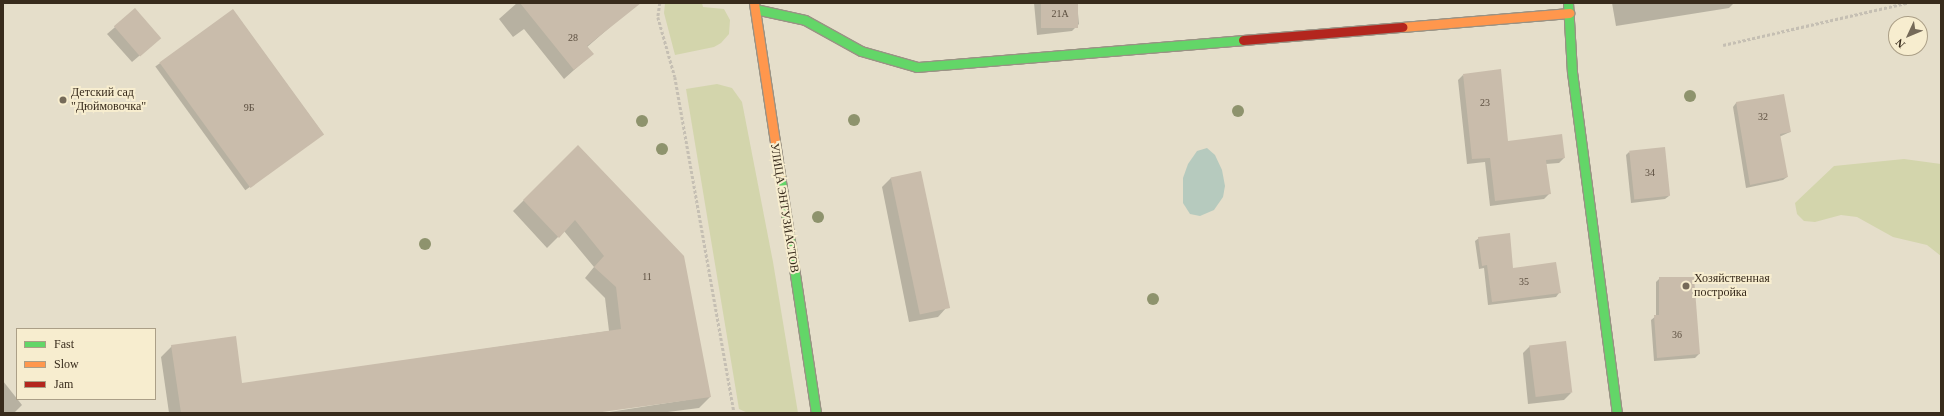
<!DOCTYPE html>
<html>
<head>
<meta charset="utf-8">
<style>
  body { margin:0 }
  #map { position:relative; width:1944px; height:416px; overflow:hidden; background:#e5deca; font-family:"Times New Roman",serif }
  div>[style] { position:absolute }
  .green>* { inset:0; background:#d3d5ac }
  .water>* { inset:0; background:#b6cabe }
  .shadow>* { inset:0; background:#0003; transform-origin:0 0 }
  .building>* { inset:0; background:#c9bcab; transform-origin:0 0 }
  .path>* { height:2.5px; margin-top:-1.25px; transform-origin:0; background:repeating-linear-gradient(90deg,#c5bfb3 0 3px,transparent 0 5px) }
  .roads { filter:drop-shadow(1px 0 #999284) drop-shadow(-1px 0 #999284) drop-shadow(0 1px #999284) drop-shadow(0 -1px #999284) }
  .fast>* { height:9px; margin:-4.5px; padding:0 4.5px; transform-origin:4.5px; border-radius:4.5px; background:#63d668 }
  .slow>* { height:9px; margin:-4.5px; padding:0 4.5px; transform-origin:4.5px; border-radius:4.5px; background:#ff974d }
  .jam>* { height:9px; margin:-4.5px; padding:0 4.5px; transform-origin:4.5px; border-radius:4.5px; background:#b3261e }
  .trees>* { width:12px; height:12px; margin:-6px; border-radius:50%; background:#8e936d }
  .dots>* { width:11px; height:11px; translate:-50% -50%; box-sizing:border-box; border:2px solid #f7edcf; border-radius:50% }
  span { translate:-50% -50%; white-space:nowrap; text-align:center; line-height:1.15; -webkit-text-stroke:4px #f7edcf; paint-order:stroke }
  .number-label { font-size:10px; color:#5c4f40 }
  .number-label span { -webkit-text-stroke-width:0 }
  .poi-label { font-size:12px; color:#382b1c }
  .left { translate:0 -50%; text-align:left }
  .street-label { font-size:12px; color:#382b1c }
  .frame { position:absolute; inset:0; border:4px solid #382b1c; pointer-events:none }
  .legend { position:absolute; left:16px; top:328px; width:140px; height:72px; box-sizing:border-box; background:#f7edcf; border:1px solid #ab9f87; margin:0; padding:5px 7px; list-style:none; font-size:12px; color:#382b1c }
  .legend li { display:flex; align-items:center; gap:8px; height:20px }
  .legend b { width:20px; border:1px solid #ab9f87 }
  .north { position:absolute; left:1888px; top:16px; width:40px; height:40px; box-sizing:border-box; background:#f7edcf; border:1px solid #ab9f87; border-radius:50%; rotate:226deg; font-size:11px; font-weight:700; line-height:16px; text-align:center; color:#382b1c }
  .north::after { content:''; display:block; margin:auto; width:14px; height:18px; background:#756a59; clip-path:polygon(50% 0,100% 100%,50% 72%,0 100%) }
</style>
</head>
<body>
<div id="map">
  <div class="green">
    <i style="clip-path:polygon(665px 3px,702px 3px,703px 7px,724px 9px,730px 20px,729px 34px,721px 43px,714px 47px,675px 55px,664px 13px)"></i>
    <i style="clip-path:polygon(717px 84px,732px 88px,742px 102px,773px 262px,798px 413px,748px 413px,739px 409px,686px 89px)"></i>
    <i style="clip-path:polygon(1904px 159px,1941px 164px,1941px 256px,1927px 245px,1893px 237px,1857px 217px,1841px 215px,1815px 222px,1804px 221px,1797px 214px,1795px 203px,1834px 166px)"></i>
  </div>
  <div class="water">
    <i style="clip-path:polygon(1207px 148px,1215px 155px,1222px 170px,1225px 186px,1223px 197px,1214px 210px,1200px 216px,1190px 214px,1183px 203px,1183px 178px,1188px 164px,1197px 151px)"></i>
  </div>
  <div class="shadow">
    <i style="clip-path:polygon(517px 3px,604px 3px,618px 20px,586px 48px,592px 54px,564px 79px,524px 29px,513px 37px,499px 19px)"></i>
    <i style="clip-path:polygon(1034px 3px,1077px 3px,1079px 24px,1072px 31px,1037px 35px)"></i>
    <i style="clip-path:polygon(1612px 3px,1734px 3px,1729px 8px,1616px 26px)"></i>
    <i style="clip-path:polygon(135px 10px,152px 45px,132px 62px,107px 34px)"></i>
    <i style="left:233px;top:10px;width:153px;height:96px;rotate:54deg"></i>
    <i style="clip-path:polygon(1463px 75px,1507px 142px,1564px 158px,1559px 163px,1546px 164px,1549px 194px,1544px 199px,1490px 206px,1485px 162px,1467px 164px,1458px 80px)"></i>
    <i style="clip-path:polygon(1783px 95px,1790px 132px,1779px 137px,1787px 177px,1783px 180px,1746px 188px,1733px 107px,1736px 103px)"></i>
    <i style="clip-path:polygon(578px 146px,710px 397px,699px 408px,660px 413px,603px 413px,699px 398px,588px 413px,169px 413px,161px 357px,172px 346px,242px 384px,609px 331px,605px 298px,585px 278px,594px 267px,564px 231px,547px 248px,513px 211px)"></i>
    <i style="clip-path:polygon(1629px 152px,1669px 196px,1665px 199px,1631px 203px,1626px 155px)"></i>
    <i style="clip-path:polygon(891px 178px,947px 307px,938px 317px,909px 322px,882px 187px)"></i>
    <i style="clip-path:polygon(1479px 238px,1512px 269px,1559px 293px,1556px 297px,1488px 305px,1484px 268px,1479px 269px,1475px 241px)"></i>
    <i style="clip-path:polygon(1660px 278px,1699px 354px,1695px 358px,1654px 361px,1651px 320px,1656px 316px,1656px 282px)"></i>
    <i style="clip-path:polygon(1530px 346px,1571px 393px,1564px 400px,1528px 404px,1523px 353px)"></i>
    <i style="clip-path:polygon(3px 381px,22px 405px,14px 413px,3px 413px)"></i>
  </div>
  <div class="building">
    <i style="clip-path:polygon(520px 3px,641px 3px,587px 46px,594px 54px,574px 70px)"></i>
    <i style="left:1041px;top:3px;width:37px;height:25px"></i>
    <i style="left:135px;top:8px;width:40px;height:28px;rotate:49deg"></i>
    <i style="left:233px;top:9px;width:155px;height:91px;rotate:54deg"></i>
    <i style="clip-path:polygon(1501px 69px,1508px 141px,1562px 134px,1565px 158px,1546px 160px,1551px 194px,1495px 201px,1490px 158px,1472px 159px,1463px 74px)"></i>
    <i style="clip-path:polygon(1784px 94px,1791px 132px,1780px 134px,1788px 177px,1750px 185px,1736px 102px)"></i>
    <i style="clip-path:polygon(578px 145px,684px 256px,711px 397px,595px 413px,181px 413px,171px 345px,236px 336px,242px 383px,621px 329px,616px 287px,594px 267px,604px 256px,575px 220px,559px 238px,523px 200px)"></i>
    <i style="left:1665px;top:147px;width:49px;height:36px;rotate:84deg"></i>
    <i style="left:921px;top:171px;width:140px;height:31px;rotate:78deg"></i>
    <i style="clip-path:polygon(1510px 233px,1513px 268px,1556px 262px,1561px 293px,1492px 302px,1487px 265px,1482px 266px,1478px 237px)"></i>
    <i style="clip-path:polygon(1659px 277px,1694px 277px,1700px 354px,1657px 358px,1654px 315px,1659px 315px)"></i>
    <i style="left:1566px;top:341px;width:52px;height:37px;rotate:83deg"></i>
  </div>
  <div class="path">
    <i style="left:660px;top:3px;width:14px;rotate:98deg"></i>
    <i style="left:658px;top:17px;width:62px;rotate:74.2deg"></i>
    <i style="left:675px;top:77px;width:341px;rotate:80deg"></i>
    <i style="left:1723px;top:45px;width:189px;rotate:-12.9deg"></i>
  </div>
  <div class="roads">
    <div class="fast">
      <i style="left:1568px;top:3px;width:69px;rotate:86.7deg"></i>
      <i style="left:1572px;top:72px;width:344px;rotate:82.5deg"></i>
      <i style="left:755px;top:9px;width:51px;rotate:12.4deg"></i>
      <i style="left:805px;top:20px;width:64px;rotate:29deg"></i>
      <i style="left:861px;top:51px;width:58px;rotate:15.9deg"></i>
      <i style="left:917px;top:67px;width:327px;rotate:-4.7deg"></i>
      <i style="left:780px;top:175px;width:241px;rotate:81.4deg"></i>
    </div>
    <div class="slow">
      <i style="left:754px;top:3px;width:174px;rotate:81.4deg"></i>
      <i style="left:1402px;top:27px;width:168px;rotate:-4.8deg"></i>
    </div>
    <div class="jam">
      <i style="left:1243px;top:40px;width:160px;rotate:-4.7deg"></i>
    </div>
  </div>
  <div class="trees">
    <i style="left:1690px;top:96px"></i>
    <i style="left:1238px;top:111px"></i>
    <i style="left:854px;top:120px"></i>
    <i style="left:642px;top:121px"></i>
    <i style="left:662px;top:149px"></i>
    <i style="left:818px;top:217px"></i>
    <i style="left:425px;top:244px"></i>
    <i style="left:1153px;top:299px"></i>
  </div>
  <div class="dots">
    <i style="left:63px;top:100px;background:#756a59"></i>
    <i style="left:1686px;top:286px;background:#756a59"></i>
  </div>
  <div class="number-label">
    <span style="left:1060px;top:14px">21А</span>
    <span style="left:573px;top:38px">28</span>
    <span style="left:1485px;top:103px">23</span>
    <span style="left:249px;top:108px">9Б</span>
    <span style="left:1763px;top:117px">32</span>
    <span style="left:1650px;top:173px">34</span>
    <span style="left:647px;top:277px">11</span>
    <span style="left:1524px;top:282px">35</span>
    <span style="left:1677px;top:335px">36</span>
  </div>
  <div class="poi-label">
    <span class="left" style="left:71px;top:100px">Детский сад<br>"Дюймовочка"</span>
    <span class="left" style="left:1694px;top:286px">Хозяйственная<br>постройка</span>
  </div>
  <div class="street-label">
    <span style="left:784px;top:208px;rotate:81deg">УЛИЦА ЭНТУЗИАСТОВ</span>
  </div>
  <div class="frame"></div>
  <ul class="legend">
  <li><b style="height:5px;background:#63d668"></b>Fast</li>
  <li><b style="height:5px;background:#ff974d"></b>Slow</li>
  <li><b style="height:5px;background:#b3261e"></b>Jam</li>
  </ul>
  <div class="north">N</div>
</div>
</body>
</html>
